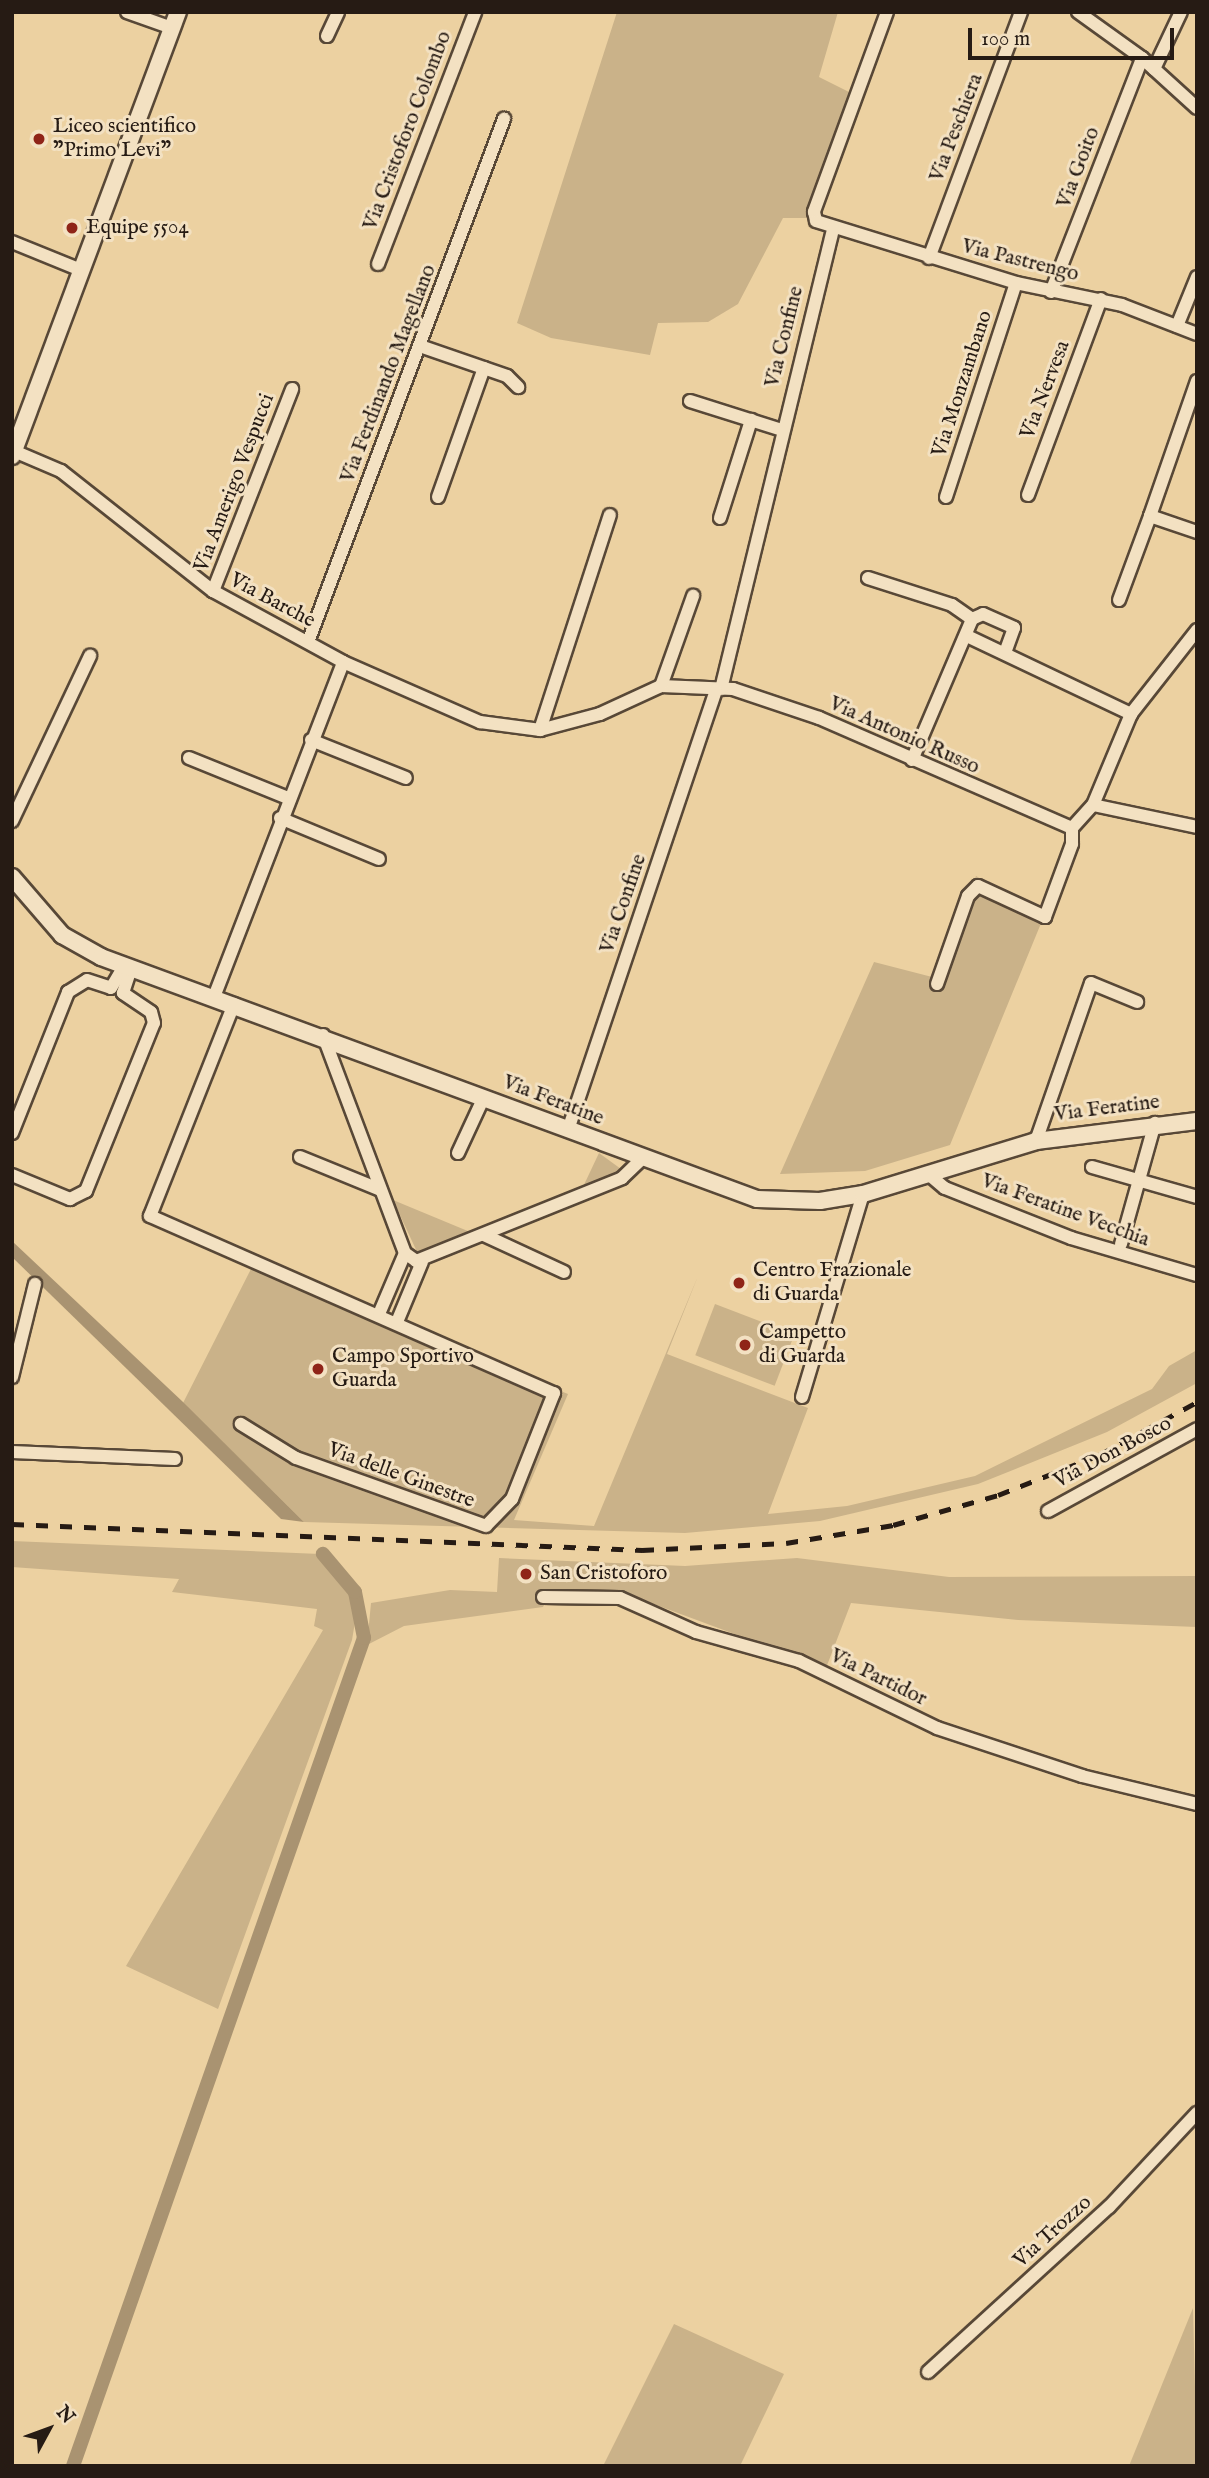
<!DOCTYPE html>
<html>
<head>
<meta charset="utf-8">
<style>
  body { margin:0 }
  #map { position:relative; width:1209px; height:2478px; overflow:hidden; background:#ecd1a1; font-family:"IM FELL English",serif }
  div>[style] { position:absolute }
  .green>* { inset:0; background:#cab289; transform-origin:0 0 }
  .water>* { inset:0; background:#a99371 }
  .canal>* { height:14px; margin:-7px; padding:0 7px; transform-origin:7px; border-radius:7px; background:#a99371 }
  .roads { filter:drop-shadow(2px 0 #584837) drop-shadow(-2px 0 #584837) drop-shadow(0 2px #584837) drop-shadow(0 -2px #584837) }
  .street>* { height:12px; margin:-6px; padding:0 6px; transform-origin:6px; border-radius:6px; background:#f3e1c2 }
  .secondary>* { height:16px; margin:-8px; padding:0 8px; transform-origin:8px; border-radius:8px; background:#f3e1c2 }
  .rail>* { height:4.5px; margin-top:-2.25px; transform-origin:0; background:repeating-linear-gradient(90deg,#261b14 0 12px,transparent 0 24px) }
  .dots>* { width:19px; height:19px; translate:-50% -50%; box-sizing:border-box; border:4px solid #f3e1c2; border-radius:50% }
  span { translate:-50% -50%; white-space:nowrap; text-align:center; line-height:1.15; -webkit-text-stroke:6px #f3e1c2; paint-order:stroke }
  .poi-label { font-size:21px; color:#261b14 }
  .left { translate:0 -50%; text-align:left }
  .street-label { font-size:21px; color:#261b14 }
  .frame { position:absolute; inset:0; border:14px solid #261b14; pointer-events:none }
  .north { position:absolute; left:14px; top:2394px; width:70px; height:70px; -webkit-text-stroke:5px #f3e1c2; paint-order:stroke; rotate:49deg; font-size:19px; font-weight:700; line-height:28px; text-align:center; color:#261b14 }
  .north::after { content:''; display:block; margin:auto; width:24px; height:32px; background:#261b14; clip-path:polygon(50% 0,100% 100%,50% 72%,0 100%) }
  .scale { position:absolute; left:968px; top:28px; width:206px; height:32px; box-sizing:border-box; border:4px solid #261b14; border-top:0; padding-left:9px; font-size:21px; line-height:24px; white-space:nowrap; color:#261b14; -webkit-text-stroke:5px #f3e1c2; paint-order:stroke }
</style>
</head>
<body>
<div id="map">
  <div class="green">
    <i style="clip-path:polygon(617px 12px,838px 12px,819px 77px,857px 96px,809px 218px,783px 218px,738px 304px,708px 322px,658px 323px,650px 355px,551px 338px,517px 323px)"></i>
    <i style="clip-path:polygon(976px 876px,1044px 916px,950px 1145px,865px 1171px,780px 1174px,874px 962px,936px 978px)"></i>
    <i style="clip-path:polygon(599px 1153px,621px 1169px,582px 1189px)"></i>
    <i style="clip-path:polygon(393px 1200px,475px 1234px,418px 1254px)"></i>
    <i style="clip-path:polygon(252px 1267px,568px 1394px,514px 1520px,594px 1526px,698px 1276px,667px 1354px,808px 1408px,768px 1514px,847px 1506px,975px 1476px,1152px 1389px,1169px 1366px,1197px 1350px,1197px 1383px,1107px 1432px,978px 1484px,820px 1521px,685px 1533px,304px 1522px,183px 1403px)"></i>
    <i style="left:715px;top:1304px;width:85px;height:55px;rotate:21deg"></i>
    <i style="clip-path:polygon(12px 1541px,320px 1554px,350px 1591px,357px 1610px,352px 1640px,218px 2009px,126px 1966px,323px 1630px,314px 1626px,317px 1609px,172px 1592px,179px 1579px,12px 1567px)"></i>
    <i style="clip-path:polygon(499px 1558px,685px 1566px,797px 1558px,949px 1577px,1197px 1576px,1197px 1627px,1018px 1620px,851px 1603px,826px 1668px,651px 1603px,547px 1599px,543px 1607px,404px 1626px,367px 1645px,371px 1603px,450px 1590px,497px 1592px)"></i>
    <i style="clip-path:polygon(1193px 2308px,1197px 2466px,1129px 2466px)"></i>
    <i style="clip-path:polygon(674px 2324px,784px 2374px,740px 2466px,603px 2466px)"></i>
  </div>
  <div class="water">
    <i style="clip-path:polygon(12px 1241px,183px 1402px,304px 1522px,281px 1519px,12px 1257px)"></i>
  </div>
  <div class="canal">
    <i style="left:73px;top:2466px;width:878px;rotate:-70.64deg"></i>
    <i style="left:364px;top:1638px;width:47px;rotate:-101.1deg"></i>
    <i style="left:355px;top:1592px;width:50px;rotate:-130.1deg"></i>
  </div>
  <div class="roads">
    <div class="street">
      <i style="left:127px;top:12px;width:48px;rotate:19.6deg"></i>
      <i style="left:887px;top:12px;width:213px;rotate:110.1deg"></i>
      <i style="left:814px;top:212px;width:9px;rotate:77deg"></i>
      <i style="left:816px;top:221px;width:209px;rotate:17.2deg"></i>
      <i style="left:1016px;top:283px;width:108px;rotate:11.7deg"></i>
      <i style="left:1122px;top:305px;width:80px;rotate:21.1deg"></i>
      <i style="left:1078px;top:12px;width:79px;rotate:35.7deg"></i>
      <i style="left:1142px;top:58px;width:74px;rotate:42.3deg"></i>
      <i style="left:327px;top:36px;width:26px;rotate:-65deg"></i>
      <i style="left:1154px;top:69px;width:63px;rotate:-64.7deg"></i>
      <i style="left:12px;top:242px;width:74px;rotate:22.1deg"></i>
      <i style="left:929px;top:258px;width:263px;rotate:-69.5deg"></i>
      <i style="left:378px;top:264px;width:270px;rotate:-68.9deg"></i>
      <i style="left:1051px;top:292px;width:251px;rotate:-68.7deg"></i>
      <i style="left:1177px;top:326px;width:53px;rotate:-67.8deg"></i>
      <i style="left:420px;top:346px;width:92px;rotate:19deg"></i>
      <i style="left:507px;top:376px;width:16px;rotate:45deg"></i>
      <i style="left:1197px;top:381px;width:143px;rotate:109.2deg"></i>
      <i style="left:1150px;top:516px;width:50px;rotate:18.8deg"></i>
      <i style="left:690px;top:401px;width:96px;rotate:17.5deg"></i>
      <i style="left:14px;top:451px;width:51px;rotate:23.1deg"></i>
      <i style="left:61px;top:471px;width:194px;rotate:38.3deg"></i>
      <i style="left:213px;top:591px;width:148px;rotate:28.6deg"></i>
      <i style="left:343px;top:662px;width:150px;rotate:23.7deg"></i>
      <i style="left:480px;top:722px;width:61px;rotate:7.6deg"></i>
      <i style="left:540px;top:730px;width:62px;rotate:-14.9deg"></i>
      <i style="left:600px;top:714px;width:67px;rotate:-24.7deg"></i>
      <i style="left:661px;top:686px;width:72px;rotate:2.4deg"></i>
      <i style="left:733px;top:689px;width:91px;rotate:18.6deg"></i>
      <i style="left:819px;top:718px;width:276px;rotate:23.5deg"></i>
      <i style="left:1028px;top:495px;width:209px;rotate:-69.6deg"></i>
      <i style="left:438px;top:497px;width:137px;rotate:-70.4deg"></i>
      <i style="left:946px;top:497px;width:225px;rotate:-71.9deg"></i>
      <i style="left:720px;top:518px;width:103px;rotate:-72.4deg"></i>
      <i style="left:868px;top:578px;width:88px;rotate:17.8deg"></i>
      <i style="left:952px;top:605px;width:24px;rotate:35deg"></i>
      <i style="left:213px;top:591px;width:217px;rotate:-68.6deg"></i>
      <i style="left:1119px;top:600px;width:90px;rotate:-69.7deg"></i>
      <i style="left:972px;top:619px;width:12px;rotate:-24deg"></i>
      <i style="left:983px;top:614px;width:34px;rotate:24deg"></i>
      <i style="left:1014px;top:628px;width:27px;rotate:110deg"></i>
      <i style="left:967px;top:636px;width:182px;rotate:25.4deg"></i>
      <i style="left:308px;top:642px;width:559px;rotate:-69.46deg"></i>
      <i style="left:661px;top:686px;width:96px;rotate:-70.4deg"></i>
      <i style="left:721px;top:689px;width:473px;rotate:-76.3deg"></i>
      <i style="left:540px;top:730px;width:226px;rotate:-72deg"></i>
      <i style="left:311px;top:740px;width:102px;rotate:21.8deg"></i>
      <i style="left:189px;top:758px;width:107px;rotate:22deg"></i>
      <i style="left:912px;top:760px;width:153px;rotate:-66.9deg"></i>
      <i style="left:1093px;top:805px;width:106px;rotate:11.9deg"></i>
      <i style="left:280px;top:818px;width:107px;rotate:22.5deg"></i>
      <i style="left:12px;top:821px;width:183px;rotate:-64.7deg"></i>
      <i style="left:1072px;top:828px;width:31px;rotate:-48deg"></i>
      <i style="left:1093px;top:805px;width:99px;rotate:-67.3deg"></i>
      <i style="left:1131px;top:714px;width:107px;rotate:-51.8deg"></i>
      <i style="left:937px;top:984px;width:93px;rotate:-70.6deg"></i>
      <i style="left:968px;top:896px;width:14px;rotate:-45deg"></i>
      <i style="left:978px;top:886px;width:74px;rotate:24.8deg"></i>
      <i style="left:1045px;top:917px;width:78px;rotate:-69.7deg"></i>
      <i style="left:1072px;top:844px;width:16px;rotate:-90deg"></i>
      <i style="left:214px;top:997px;width:359px;rotate:-68.9deg"></i>
      <i style="left:234px;top:1004px;width:228px;rotate:111.6deg"></i>
      <i style="left:150px;top:1216px;width:441px;rotate:23.7deg"></i>
      <i style="left:554px;top:1393px;width:114px;rotate:111.6deg"></i>
      <i style="left:512px;top:1499px;width:37px;rotate:134deg"></i>
      <i style="left:486px;top:1526px;width:202px;rotate:-160.3deg"></i>
      <i style="left:296px;top:1458px;width:65px;rotate:-148.3deg"></i>
      <i style="left:323px;top:1035px;width:233px;rotate:69.4deg"></i>
      <i style="left:405px;top:1253px;width:14px;rotate:36deg"></i>
      <i style="left:416px;top:1261px;width:222px;rotate:-21.9deg"></i>
      <i style="left:622px;top:1178px;width:29px;rotate:-44deg"></i>
      <i style="left:568px;top:1130px;width:463px;rotate:-71.4deg"></i>
      <i style="left:12px;top:1133px;width:152px;rotate:-68.3deg"></i>
      <i style="left:68px;top:992px;width:22px;rotate:-32deg"></i>
      <i style="left:87px;top:980px;width:25px;rotate:18deg"></i>
      <i style="left:111px;top:988px;width:26px;rotate:-59deg"></i>
      <i style="left:1036px;top:1141px;width:167px;rotate:-70.8deg"></i>
      <i style="left:1091px;top:983px;width:50px;rotate:22.4deg"></i>
      <i style="left:458px;top:1153px;width:62px;rotate:-65.1deg"></i>
      <i style="left:300px;top:1157px;width:87px;rotate:22.2deg"></i>
      <i style="left:1092px;top:1167px;width:109px;rotate:15.9deg"></i>
      <i style="left:927px;top:1173px;width:23px;rotate:40deg"></i>
      <i style="left:945px;top:1188px;width:136px;rotate:21.6deg"></i>
      <i style="left:1071px;top:1238px;width:131px;rotate:16.4deg"></i>
      <i style="left:12px;top:1175px;width:63px;rotate:22.5deg"></i>
      <i style="left:70px;top:1199px;width:18px;rotate:-27deg"></i>
      <i style="left:86px;top:1191px;width:181px;rotate:-68deg"></i>
      <i style="left:154px;top:1023px;width:11px;rotate:-105deg"></i>
      <i style="left:151px;top:1012px;width:34px;rotate:-146deg"></i>
      <i style="left:123px;top:993px;width:26px;rotate:-72deg"></i>
      <i style="left:484px;top:1235px;width:88px;rotate:24.8deg"></i>
      <i style="left:1121px;top:1244px;width:126px;rotate:-74.3deg"></i>
      <i style="left:379px;top:1314px;width:66px;rotate:-66.9deg"></i>
      <i style="left:397px;top:1322px;width:65px;rotate:-67.4deg"></i>
      <i style="left:12px;top:1377px;width:96px;rotate:-76.1deg"></i>
      <i style="left:802px;top:1397px;width:212px;rotate:-73.3deg"></i>
      <i style="left:12px;top:1452px;width:163px;rotate:2.5deg"></i>
      <i style="left:1048px;top:1511px;width:170px;rotate:-28.8deg"></i>
      <i style="left:543px;top:1597px;width:77px;rotate:0.7deg"></i>
      <i style="left:620px;top:1598px;width:83px;rotate:24.1deg"></i>
      <i style="left:696px;top:1632px;width:107px;rotate:15.7deg"></i>
      <i style="left:799px;top:1661px;width:153px;rotate:25.9deg"></i>
      <i style="left:937px;top:1728px;width:153px;rotate:18.3deg"></i>
      <i style="left:1082px;top:1776px;width:118px;rotate:13.7deg"></i>
      <i style="left:928px;top:2372px;width:245px;rotate:-42.4deg"></i>
      <i style="left:1109px;top:2207px;width:129px;rotate:-46.9deg"></i>
    </div>
    <div class="secondary">
      <i style="left:12px;top:456px;width:474px;rotate:-69.5deg"></i>
      <i style="left:12px;top:877px;width:77px;rotate:49.2deg"></i>
      <i style="left:62px;top:935px;width:45px;rotate:29.4deg"></i>
      <i style="left:101px;top:957px;width:699px;rotate:20.25deg"></i>
      <i style="left:757px;top:1199px;width:63px;rotate:1.8deg"></i>
      <i style="left:820px;top:1201px;width:44px;rotate:-9.2deg"></i>
      <i style="left:863px;top:1194px;width:181px;rotate:-17deg"></i>
      <i style="left:1036px;top:1141px;width:162px;rotate:-7.1deg"></i>
    </div>
  </div>
  <div class="rail">
    <i style="left:12px;top:1524px;width:631px;rotate:2.36deg"></i>
    <i style="left:642px;top:1550px;width:144px;rotate:-2.8deg"></i>
    <i style="left:786px;top:1543px;width:109px;rotate:-9.5deg"></i>
    <i style="left:893px;top:1525px;width:109px;rotate:-15.9deg"></i>
    <i style="left:998px;top:1495px;width:109px;rotate:-21.6deg"></i>
    <i style="left:1099px;top:1455px;width:111px;rotate:-28.4deg"></i>
  </div>
  <div class="dots">
    <i style="left:39px;top:139px;background:#8f2418"></i>
    <i style="left:72px;top:228px;background:#8f2418"></i>
    <i style="left:739px;top:1283px;background:#8f2418"></i>
    <i style="left:745px;top:1345px;background:#8f2418"></i>
    <i style="left:318px;top:1369px;background:#8f2418"></i>
    <i style="left:526px;top:1574px;background:#8f2418"></i>
  </div>
  <div class="poi-label">
    <span class="left" style="left:53px;top:139px">Liceo scientifico<br>"Primo Levi"</span>
    <span class="left" style="left:86px;top:228px">Equipe 5504</span>
    <span class="left" style="left:753px;top:1283px">Centro Frazionale<br>di Guarda</span>
    <span class="left" style="left:759px;top:1345px">Campetto<br>di Guarda</span>
    <span class="left" style="left:332px;top:1369px">Campo Sportivo<br>Guarda</span>
    <span class="left" style="left:540px;top:1574px">San Cristoforo</span>
  </div>
  <div class="street-label">
    <span style="left:957px;top:128px;rotate:-69deg">Via Peschiera</span>
    <span style="left:408px;top:131px;rotate:-69deg">Via Cristoforo Colombo</span>
    <span style="left:1079px;top:168px;rotate:-69deg">Via Goito</span>
    <span style="left:1020px;top:261px;rotate:14deg">Via Pastrengo</span>
    <span style="left:785px;top:337px;rotate:-76deg">Via Confine</span>
    <span style="left:389px;top:374px;rotate:-69deg">Via Ferdinando Magellano</span>
    <span style="left:963px;top:384px;rotate:-72deg">Via Monzambano</span>
    <span style="left:1046px;top:390px;rotate:-69deg">Via Nervesa</span>
    <span style="left:235px;top:483px;rotate:-69deg">Via Amerigo Vespucci</span>
    <span style="left:272px;top:601px;rotate:28deg">Via Barche</span>
    <span style="left:904px;top:736px;rotate:24deg">Via Antonio Russo</span>
    <span style="left:624px;top:904px;rotate:-71deg">Via Confine</span>
    <span style="left:553px;top:1101px;rotate:21deg">Via Feratine</span>
    <span style="left:1107px;top:1109px;rotate:-7deg">Via Feratine</span>
    <span style="left:1065px;top:1211px;rotate:20deg">Via Feratine Vecchia</span>
    <span style="left:1113px;top:1453px;rotate:-28deg">Via Don Bosco</span>
    <span style="left:401px;top:1476px;rotate:20deg">Via delle Ginestre</span>
    <span style="left:878px;top:1678px;rotate:26deg">Via Partidor</span>
    <span style="left:1053px;top:2232px;rotate:-42deg">Via Trozzo</span>
  </div>
  <div class="frame"></div>
  <div class="north">N</div>
  <div class="scale">100 m</div>
</div>
</body>
</html>
